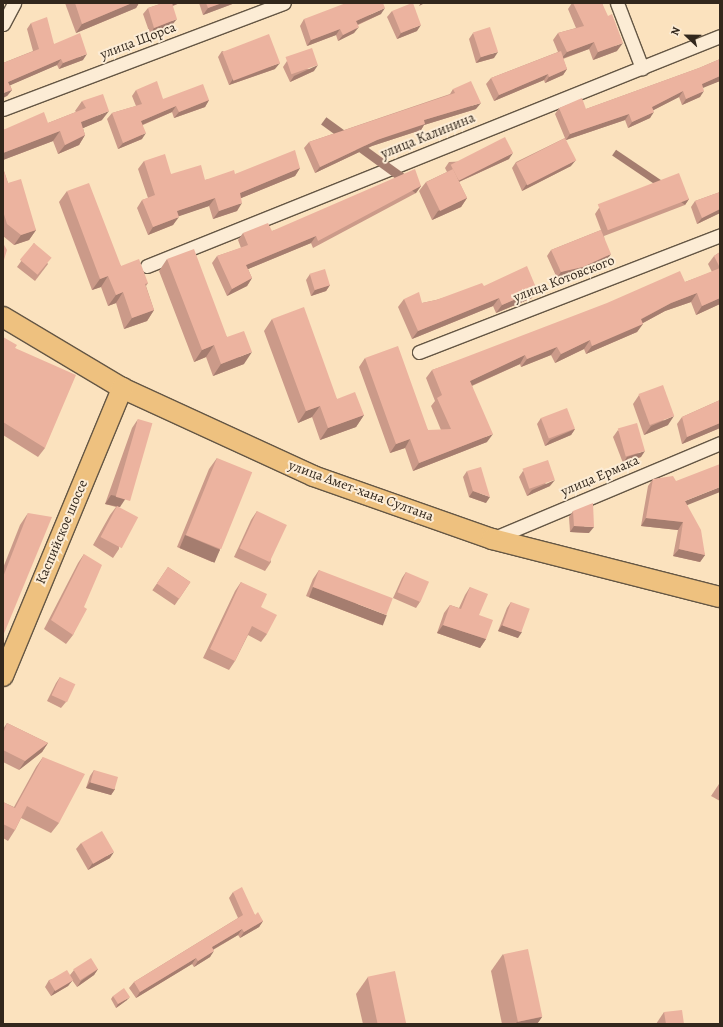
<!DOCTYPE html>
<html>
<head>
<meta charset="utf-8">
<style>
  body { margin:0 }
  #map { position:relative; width:723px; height:1027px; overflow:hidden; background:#fbe2be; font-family:Alegreya,serif }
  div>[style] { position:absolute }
  .roads { filter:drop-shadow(1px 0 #645644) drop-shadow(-1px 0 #645644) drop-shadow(0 1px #645644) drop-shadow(0 -1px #645644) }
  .street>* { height:13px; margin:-6.5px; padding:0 6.5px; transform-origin:6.5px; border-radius:6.5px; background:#fcecd5 }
  .primary>* { height:20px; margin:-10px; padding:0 10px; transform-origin:10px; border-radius:10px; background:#eec17f }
  .wall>* { inset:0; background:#cb9a89; transform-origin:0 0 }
  .shaded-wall>* { inset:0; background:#a57d6f; transform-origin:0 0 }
  .building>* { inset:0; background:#ecb39f; transform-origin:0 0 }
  span { translate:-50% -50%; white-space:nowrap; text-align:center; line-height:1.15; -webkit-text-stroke:4px #fcecd5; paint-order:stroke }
  .street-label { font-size:14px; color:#32271c }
  .frame { position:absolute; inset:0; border:4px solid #32271c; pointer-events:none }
  .north { position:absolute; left:667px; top:16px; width:40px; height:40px; -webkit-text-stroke:3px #fcecd5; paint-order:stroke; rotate:292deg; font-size:11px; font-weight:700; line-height:16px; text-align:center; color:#32271c }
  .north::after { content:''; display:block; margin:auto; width:14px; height:18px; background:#32271c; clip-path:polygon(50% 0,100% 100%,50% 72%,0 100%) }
</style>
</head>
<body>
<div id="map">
  <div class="roads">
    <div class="street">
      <i style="left:617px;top:3px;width:70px;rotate:69deg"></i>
      <i style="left:3px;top:24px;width:24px;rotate:-62deg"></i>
      <i style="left:3px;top:109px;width:300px;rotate:-20.7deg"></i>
      <i style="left:147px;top:266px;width:617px;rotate:-21.87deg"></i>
      <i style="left:419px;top:352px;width:323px;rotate:-21.2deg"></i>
      <i style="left:492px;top:539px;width:247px;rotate:-22.8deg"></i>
    </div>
    <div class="primary">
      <i style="left:3px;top:317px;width:139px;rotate:30.8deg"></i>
      <i style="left:122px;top:388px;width:210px;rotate:24.7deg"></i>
      <i style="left:313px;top:476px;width:190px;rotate:19.4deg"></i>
      <i style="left:492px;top:539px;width:235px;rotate:14.3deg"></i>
      <i style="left:3px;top:676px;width:312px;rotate:-67.5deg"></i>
    </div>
  </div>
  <div class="wall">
    <i style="clip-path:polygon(65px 3px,139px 3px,136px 8px,76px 33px)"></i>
    <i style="clip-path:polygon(163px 3px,180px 3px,173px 6px,172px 25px,150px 34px,143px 14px,148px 8px)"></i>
    <i style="clip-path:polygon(199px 3px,235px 3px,203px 15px)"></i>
    <i style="clip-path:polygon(572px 3px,602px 3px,617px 51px,593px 60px,589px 49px,563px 59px,567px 69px,563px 75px,545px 83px,544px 80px,494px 101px,486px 84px,491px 78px,558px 52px,553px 40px,558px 33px,576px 28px,568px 9px)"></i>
    <i style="clip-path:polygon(392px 11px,417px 31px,397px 39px,387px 17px)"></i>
    <i style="clip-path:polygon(381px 14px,358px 25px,354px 33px,338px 41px,336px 35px,307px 46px,300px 26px,304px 19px)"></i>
    <i style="clip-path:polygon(31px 23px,54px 44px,83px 60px,59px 69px,57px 65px,10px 85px,12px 90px,7px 96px,3px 63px,33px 51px,27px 29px)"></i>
    <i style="clip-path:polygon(473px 33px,494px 58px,476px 63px,469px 39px)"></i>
    <i style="clip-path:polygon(222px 51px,275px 69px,229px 85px,218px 57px)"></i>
    <i style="clip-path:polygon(720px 59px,720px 81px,703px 87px,700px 97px,682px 105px,679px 97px,653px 110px,650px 118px,628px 128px,625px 120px,566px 140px,571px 166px,522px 191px,512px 168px,516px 162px,565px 138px,555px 114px,559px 108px,586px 109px,699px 68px)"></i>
    <i style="clip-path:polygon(287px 61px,314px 71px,290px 82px,283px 67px)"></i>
    <i style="clip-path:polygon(453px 89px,476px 109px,424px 125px,421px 130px,372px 146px,315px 173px,304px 148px,309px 142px,450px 94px)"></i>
    <i style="clip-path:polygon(136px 90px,163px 99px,209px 100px,205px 107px,174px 118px,172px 112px,143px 125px,142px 139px,118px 149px,107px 119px,112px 113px,136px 106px,132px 96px)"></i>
    <i style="clip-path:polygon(82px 101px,102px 120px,83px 128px,85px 135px,79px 145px,58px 154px,53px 141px,3px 160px,3px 130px,48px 123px,76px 112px,75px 111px)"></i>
    <i style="clip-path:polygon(509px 159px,459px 182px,467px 198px,461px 207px,432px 220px,419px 191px,426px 182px,447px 172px,445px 168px,449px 162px)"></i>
    <i style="clip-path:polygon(144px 161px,171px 174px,205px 180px,235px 174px,300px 168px,295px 176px,241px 198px,237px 211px,213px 219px,209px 206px,178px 216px,173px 225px,148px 235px,137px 208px,142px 200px,148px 198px,138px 169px)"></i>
    <i style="clip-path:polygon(3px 168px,8px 183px,36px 230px,29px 240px,14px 245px,3px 236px)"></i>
    <i style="clip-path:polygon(421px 186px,416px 193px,313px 248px,311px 243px,248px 269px,252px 278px,247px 286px,227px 296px,212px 263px,217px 256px,241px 248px,238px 240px,243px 233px,272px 231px)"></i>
    <i style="clip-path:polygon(67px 191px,121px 266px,148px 283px,146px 286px,154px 310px,147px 321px,124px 329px,116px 303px,108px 306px,101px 287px,92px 290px,59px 202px)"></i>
    <i style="clip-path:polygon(720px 192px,720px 213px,697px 224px,691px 207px,695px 201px)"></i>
    <i style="clip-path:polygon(689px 199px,685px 205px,604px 236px,607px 260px,579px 273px,557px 278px,547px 256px,551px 250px,601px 230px,595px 214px,599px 208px)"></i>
    <i style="clip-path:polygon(34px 243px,48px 264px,35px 281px,17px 267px)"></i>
    <i style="clip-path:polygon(720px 252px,720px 304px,696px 315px,691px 302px,665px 311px,643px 323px,637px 332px,586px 354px,584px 349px,555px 363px,551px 355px,521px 367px,520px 364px,472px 386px,487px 442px,413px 471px,405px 448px,390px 453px,359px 367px,365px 358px,428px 430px,441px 430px,431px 406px,435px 401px,426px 378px,432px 370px,685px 282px,712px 272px,708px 264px,714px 256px)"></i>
    <i style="clip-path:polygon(167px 259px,227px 337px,244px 364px,213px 376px,206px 357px,194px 362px,159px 271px)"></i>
    <i style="clip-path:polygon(310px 274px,330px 285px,326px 291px,311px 296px,306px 280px)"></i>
    <i style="clip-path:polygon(484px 286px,532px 298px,496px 313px,493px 306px,412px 339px,398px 307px,404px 299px,422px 303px,436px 300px)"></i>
    <i style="clip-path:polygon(272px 319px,337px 399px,364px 415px,356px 427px,320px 440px,312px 417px,298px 423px,264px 331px)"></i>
    <i style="clip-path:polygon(3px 337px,15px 348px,45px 448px,38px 457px,3px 435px)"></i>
    <i style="clip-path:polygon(639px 395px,668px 425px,644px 435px,633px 404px)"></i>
    <i style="clip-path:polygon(720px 400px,720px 428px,682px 444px,677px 424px,682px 417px)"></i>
    <i style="clip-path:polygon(541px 418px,575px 429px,571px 435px,545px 446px,537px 424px)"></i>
    <i style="clip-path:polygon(138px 419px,120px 507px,118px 507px,119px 549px,113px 558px,93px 545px,110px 515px,116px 507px,105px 504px,132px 428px)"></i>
    <i style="clip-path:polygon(618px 430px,641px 457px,623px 463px,613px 437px)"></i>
    <i style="clip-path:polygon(217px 458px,220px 550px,212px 562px,177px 547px,209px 469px)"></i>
    <i style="clip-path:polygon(467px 471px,486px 503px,469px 497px,463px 477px)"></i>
    <i style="clip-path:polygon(523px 471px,550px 486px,527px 496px,519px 477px)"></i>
    <i style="clip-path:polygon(653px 479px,687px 505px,705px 555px,700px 562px,673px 556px,678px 530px,641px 526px,648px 486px)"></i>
    <i style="clip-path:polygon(257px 511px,271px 562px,265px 571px,234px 557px,251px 520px)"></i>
    <i style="clip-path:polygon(573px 511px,589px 533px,570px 532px,569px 517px)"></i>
    <i style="clip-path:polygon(28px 513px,3px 636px,3px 568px,20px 525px)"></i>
    <i style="clip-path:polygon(84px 554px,84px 607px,73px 635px,66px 644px,44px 629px,78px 563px)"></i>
    <i style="left:168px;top:567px;width:27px;height:28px;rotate:34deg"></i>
    <i style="clip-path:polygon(319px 570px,381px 625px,306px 596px,313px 579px)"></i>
    <i style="clip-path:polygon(406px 572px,420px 602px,416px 608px,393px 598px,402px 578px)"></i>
    <i style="clip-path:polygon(241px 582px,261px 607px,267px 634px,261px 642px,248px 635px,235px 661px,229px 670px,203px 658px,235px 591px)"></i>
    <i style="clip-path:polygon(470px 587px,486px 639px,480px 648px,437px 633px,444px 613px,450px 605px,459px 608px,465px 595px)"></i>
    <i style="clip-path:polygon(511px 602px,518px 638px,498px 631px,507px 608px)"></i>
    <i style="clip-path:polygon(60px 677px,66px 702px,61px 708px,47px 701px,56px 683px)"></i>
    <i style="clip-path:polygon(7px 723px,48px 743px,42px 752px,19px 770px,3px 762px,3px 729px)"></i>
    <i style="clip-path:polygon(43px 757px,59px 823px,51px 833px,21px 818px,15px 830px,8px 841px,3px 838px,3px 802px,14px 807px,36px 767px)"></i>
    <i style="clip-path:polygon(94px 770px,115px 789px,111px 795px,86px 788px,90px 776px)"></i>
    <i style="clip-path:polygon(719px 784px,720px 784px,720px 801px,711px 796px)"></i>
    <i style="clip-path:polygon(81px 843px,110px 858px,88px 870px,76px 849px)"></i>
    <i style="clip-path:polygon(233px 892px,255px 915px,263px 921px,259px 927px,240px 938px,238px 935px,213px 950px,210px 957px,194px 967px,192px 964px,136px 998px,129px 988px,134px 982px,238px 918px,229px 898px)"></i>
    <i style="clip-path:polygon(503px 954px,542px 1017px,537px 1024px,502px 1024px,491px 971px)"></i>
    <i style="clip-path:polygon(98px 969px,94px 975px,77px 987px,72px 980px,68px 986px,51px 996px,45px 987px,49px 980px,70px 975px,74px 970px)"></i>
    <i style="clip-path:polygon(368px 977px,406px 1024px,363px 1024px,356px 994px)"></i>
    <i style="clip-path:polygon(113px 996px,127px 1000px,116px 1008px,111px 999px)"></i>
    <i style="clip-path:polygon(664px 1012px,684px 1024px,656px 1024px)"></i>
  </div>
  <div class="shaded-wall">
    <i style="clip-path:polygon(132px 3px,139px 3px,136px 8px,76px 33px,82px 24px)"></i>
    <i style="clip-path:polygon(174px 3px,180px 3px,171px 6px)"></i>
    <i style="clip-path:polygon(222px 3px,235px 3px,203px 15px,208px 8px)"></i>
    <i style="clip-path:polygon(421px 3px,425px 3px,419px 6px)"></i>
    <i style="clip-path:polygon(385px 8px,381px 14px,352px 27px,356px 21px)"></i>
    <i style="clip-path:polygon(177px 19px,172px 25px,150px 34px,154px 28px)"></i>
    <i style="clip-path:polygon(421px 25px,417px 31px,397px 39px,401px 33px)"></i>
    <i style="clip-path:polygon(359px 27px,354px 33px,338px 41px,343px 35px)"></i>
    <i style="clip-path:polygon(340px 29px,336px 35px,307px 46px,311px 40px)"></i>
    <i style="clip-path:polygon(594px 42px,589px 49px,561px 59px,567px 52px)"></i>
    <i style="clip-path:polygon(623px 43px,617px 51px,593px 60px,598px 52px)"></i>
    <i style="clip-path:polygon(498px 52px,494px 58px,476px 63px,481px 57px)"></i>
    <i style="clip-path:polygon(87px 54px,83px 60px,59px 69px,63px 63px)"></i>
    <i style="clip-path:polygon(61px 59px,57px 65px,4px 88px,8px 82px)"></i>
    <i style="clip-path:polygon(280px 63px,275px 69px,229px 85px,233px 79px)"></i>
    <i style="clip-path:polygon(318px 65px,314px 71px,290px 82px,294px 76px)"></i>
    <i style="clip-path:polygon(567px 69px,563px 75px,545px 83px,549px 77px)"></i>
    <i style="clip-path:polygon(548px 74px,544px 80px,494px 101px,499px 95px)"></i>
    <i style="clip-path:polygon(720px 76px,720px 81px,698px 90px,702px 84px)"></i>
    <i style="clip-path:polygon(12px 90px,7px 96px,3px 98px,3px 93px)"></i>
    <i style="clip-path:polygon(683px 91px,679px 97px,648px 113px,652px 107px)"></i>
    <i style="clip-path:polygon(704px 91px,700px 97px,682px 105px,686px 99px)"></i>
    <i style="clip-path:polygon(209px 100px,205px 107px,174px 118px,179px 112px)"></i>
    <i style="clip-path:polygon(481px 103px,476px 109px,424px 125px,421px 130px,372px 146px,315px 173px,320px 167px,377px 140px,424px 120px)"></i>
    <i style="clip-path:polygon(176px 106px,172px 112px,137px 127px,141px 121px)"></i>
    <i style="clip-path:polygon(109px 111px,102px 120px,74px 132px,81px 122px)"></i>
    <i style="clip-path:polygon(654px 112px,650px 118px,628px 128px,632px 122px)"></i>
    <i style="clip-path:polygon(629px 114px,625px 120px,566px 140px,570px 134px)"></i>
    <i style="clip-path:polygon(60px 131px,53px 141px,3px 160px,3px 153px)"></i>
    <i style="clip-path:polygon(146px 133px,142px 139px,118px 149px,123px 143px)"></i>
    <i style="clip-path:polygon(85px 135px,79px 145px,58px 154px,65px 145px)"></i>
    <i style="clip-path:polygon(513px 153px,509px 159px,454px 184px,458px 178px)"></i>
    <i style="clip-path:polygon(576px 160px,571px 166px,522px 191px,526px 185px)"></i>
    <i style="clip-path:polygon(300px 168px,295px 176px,234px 201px,240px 193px)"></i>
    <i style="left:421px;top:186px;width:9px;height:117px;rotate:126deg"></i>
    <i style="clip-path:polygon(215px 198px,209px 206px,171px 219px,177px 211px)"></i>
    <i style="clip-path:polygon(467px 198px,461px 207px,432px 220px,438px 211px)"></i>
    <i style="left:689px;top:199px;width:7px;height:88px;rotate:124deg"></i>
    <i style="clip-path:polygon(242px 203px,237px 211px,213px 219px,219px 211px)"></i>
    <i style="clip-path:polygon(720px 209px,720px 213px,697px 224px,702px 218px)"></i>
    <i style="clip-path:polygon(179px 217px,173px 225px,148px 235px,153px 227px)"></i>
    <i style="clip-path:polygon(36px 230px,29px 240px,14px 245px,21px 235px)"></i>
    <i style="clip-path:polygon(316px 236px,311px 243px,241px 272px,246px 265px)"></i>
    <i style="clip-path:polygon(611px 254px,607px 260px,579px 273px,557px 278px,561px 272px)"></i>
    <i style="clip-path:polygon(108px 276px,101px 287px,92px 290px,100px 279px)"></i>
    <i style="clip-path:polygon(252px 278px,247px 286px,227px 296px,232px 289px)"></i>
    <i style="clip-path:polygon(330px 285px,326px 291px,311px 296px,315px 290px)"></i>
    <i style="clip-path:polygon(537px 290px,532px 298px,496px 313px,502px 305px)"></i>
    <i style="clip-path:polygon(123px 292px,116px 303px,108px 306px,116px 295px)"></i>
    <i style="clip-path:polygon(697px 293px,691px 302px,665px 311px,641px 324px,643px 324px,637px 332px,586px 354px,592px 346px,671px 303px)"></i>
    <i style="clip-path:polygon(499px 298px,493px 306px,412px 339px,418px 331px)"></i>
    <i style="clip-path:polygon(720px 298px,720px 304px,696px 315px,702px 306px)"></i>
    <i style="clip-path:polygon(154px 310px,147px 321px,124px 329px,132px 318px)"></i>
    <i style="clip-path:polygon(590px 340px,584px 349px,555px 363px,561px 354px)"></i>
    <i style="clip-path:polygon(214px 345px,206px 357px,194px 362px,202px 350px)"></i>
    <i style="clip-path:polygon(557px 347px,551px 355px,521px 367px,527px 359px)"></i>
    <i style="clip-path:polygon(252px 352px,244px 364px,213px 376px,221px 364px)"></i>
    <i style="clip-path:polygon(525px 355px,520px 364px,464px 389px,470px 381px)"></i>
    <i style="clip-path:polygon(320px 406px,312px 417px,298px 423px,306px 411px)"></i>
    <i style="clip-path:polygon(364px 415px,356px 427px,320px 440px,328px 428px)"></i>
    <i style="clip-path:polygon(674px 416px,668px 425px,644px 435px,651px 426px)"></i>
    <i style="clip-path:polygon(720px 423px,720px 428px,682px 444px,687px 437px)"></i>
    <i style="clip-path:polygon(575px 429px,571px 435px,545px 446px,550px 440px)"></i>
    <i style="clip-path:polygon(493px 434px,487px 442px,413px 471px,419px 463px)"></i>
    <i style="clip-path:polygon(410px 439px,405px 448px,390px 453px,396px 444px)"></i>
    <i style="clip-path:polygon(645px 451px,641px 457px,623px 463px,627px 457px)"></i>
    <i style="clip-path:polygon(555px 480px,550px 486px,527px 496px,532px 490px)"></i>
    <i style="clip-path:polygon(720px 487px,720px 492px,680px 508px,685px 501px)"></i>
    <i style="clip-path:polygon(473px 491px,490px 497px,486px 503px,469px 497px)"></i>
    <i style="clip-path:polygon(111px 495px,126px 498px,120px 507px,105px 504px)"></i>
    <i style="clip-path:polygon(646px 518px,683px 522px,678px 530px,641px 526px)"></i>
    <i style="clip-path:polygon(574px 526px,594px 527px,589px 533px,570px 532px)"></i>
    <i style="left:185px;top:535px;width:38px;height:14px;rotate:23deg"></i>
    <i style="clip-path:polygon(679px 549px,705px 555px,700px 562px,673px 556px)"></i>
    <i style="left:313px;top:587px;width:79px;height:11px;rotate:21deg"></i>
    <i style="clip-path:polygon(443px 625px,486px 639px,480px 648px,437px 633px)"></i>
    <i style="clip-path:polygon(502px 625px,522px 632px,518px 638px,498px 631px)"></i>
    <i style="clip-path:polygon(48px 743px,42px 752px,19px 770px,25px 761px)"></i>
    <i style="clip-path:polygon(90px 782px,115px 789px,111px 795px,86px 788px)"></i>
    <i style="clip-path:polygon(114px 852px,110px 858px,88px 870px,92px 864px)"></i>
    <i style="clip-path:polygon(263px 921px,259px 927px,240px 938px,244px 932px)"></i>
    <i style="clip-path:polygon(242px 929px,238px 935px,207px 953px,212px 947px)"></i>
    <i style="clip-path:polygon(214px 951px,210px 957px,194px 967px,198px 961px)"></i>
    <i style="clip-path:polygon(196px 958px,192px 964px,136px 998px,140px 992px)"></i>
    <i style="clip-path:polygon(98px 969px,94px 975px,77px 987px,81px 981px)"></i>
    <i style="clip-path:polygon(73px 980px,68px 986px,51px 996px,55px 990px)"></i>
    <i style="clip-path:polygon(130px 997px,127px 1000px,116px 1008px,118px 1004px)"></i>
    <i style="clip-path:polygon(542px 1017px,537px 1024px,515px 1024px,517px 1022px)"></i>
  </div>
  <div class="building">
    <i style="clip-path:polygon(75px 3px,132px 3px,82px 24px)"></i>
    <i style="clip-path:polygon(163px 3px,172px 3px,177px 19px,154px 28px,148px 8px)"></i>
    <i style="clip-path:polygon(206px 3px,222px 3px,208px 8px)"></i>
    <i style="clip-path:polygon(346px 3px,383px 3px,385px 8px,356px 21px,359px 27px,343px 35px,340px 29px,311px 40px,304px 19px)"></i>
    <i style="clip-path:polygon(412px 3px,413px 3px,421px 25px,401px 33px,392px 11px)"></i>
    <i style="clip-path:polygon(573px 3px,602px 3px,608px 16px,612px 14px,623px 43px,598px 52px,594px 42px,567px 52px,558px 33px,584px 26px)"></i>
    <i style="clip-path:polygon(47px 17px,54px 44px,80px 33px,87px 54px,63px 63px,61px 59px,8px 82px,12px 90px,3px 93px,3px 63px,39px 49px,31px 23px)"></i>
    <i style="left:490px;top:27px;width:26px;height:18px;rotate:72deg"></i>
    <i style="left:269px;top:34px;width:31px;height:50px;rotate:69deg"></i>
    <i style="left:312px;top:48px;width:18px;height:28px;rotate:71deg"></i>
    <i style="clip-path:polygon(561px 51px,567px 69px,549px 77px,548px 74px,499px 95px,491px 78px)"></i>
    <i style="clip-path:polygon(720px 59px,720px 76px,702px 84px,704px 91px,686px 99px,683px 91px,652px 107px,654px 112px,632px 122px,629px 114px,570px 134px,559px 108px,582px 98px,586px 109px,699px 68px)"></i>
    <i style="clip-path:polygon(157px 81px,163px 99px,203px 84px,209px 100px,179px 112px,176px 106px,141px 121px,146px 133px,123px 143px,112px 113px,142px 104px,136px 90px)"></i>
    <i style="clip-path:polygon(471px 81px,481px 103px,424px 120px,425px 124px,377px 140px,320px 167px,309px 142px,455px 93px,453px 89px)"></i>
    <i style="clip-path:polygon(103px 94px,109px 111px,81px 122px,85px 135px,65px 145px,60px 131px,3px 153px,3px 130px,44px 112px,48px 123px,86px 108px,82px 101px)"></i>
    <i style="left:505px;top:137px;width:18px;height:61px;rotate:63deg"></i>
    <i style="left:565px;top:138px;width:25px;height:55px;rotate:63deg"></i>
    <i style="clip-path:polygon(295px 150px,300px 168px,240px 193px,242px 203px,219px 211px,215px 198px,177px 211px,179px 217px,153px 227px,142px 200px,155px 195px,144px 161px,165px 154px,171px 174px,201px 165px,205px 180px,234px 170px,235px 174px)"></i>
    <i style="clip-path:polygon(3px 168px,8px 183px,21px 179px,36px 230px,21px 235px,7px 224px,3px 211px)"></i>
    <i style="clip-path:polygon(415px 169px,421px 186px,318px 241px,316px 236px,246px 265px,252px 278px,232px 289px,217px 256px,248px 245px,243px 233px,268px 223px,272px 231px)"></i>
    <i style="left:453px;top:169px;width:32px;height:30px;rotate:64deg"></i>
    <i style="left:679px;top:173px;width:28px;height:87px;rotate:69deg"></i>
    <i style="clip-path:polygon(89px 183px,121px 266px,139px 259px,148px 283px,145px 284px,154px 310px,132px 318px,123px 292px,116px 295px,108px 276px,100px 279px,67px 191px)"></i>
    <i style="clip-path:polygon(720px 192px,720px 209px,702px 218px,695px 201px)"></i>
    <i style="clip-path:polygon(601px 230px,611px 254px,583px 267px,561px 272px,551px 250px)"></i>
    <i style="clip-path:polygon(3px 243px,7px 250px,3px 263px)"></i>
    <i style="left:34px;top:243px;width:23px;height:22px;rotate:40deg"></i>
    <i style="clip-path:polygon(194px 249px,227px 337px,244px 331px,252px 352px,221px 364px,214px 345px,202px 350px,167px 259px)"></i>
    <i style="clip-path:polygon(720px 252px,720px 268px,714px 256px)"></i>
    <i style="clip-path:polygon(527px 266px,537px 290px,502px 305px,499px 298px,418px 331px,404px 299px,419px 292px,422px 303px,436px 300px,482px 283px,484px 286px)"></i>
    <i style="clip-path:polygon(720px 268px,720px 298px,702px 306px,697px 293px,671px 303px,641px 319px,643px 324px,592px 346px,590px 340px,561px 354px,557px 347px,527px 359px,525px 355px,470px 381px,493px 434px,419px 463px,410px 439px,396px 444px,365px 358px,398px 346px,428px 430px,451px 429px,437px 398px,442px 395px,432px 370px,607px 303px,680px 271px,685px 282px)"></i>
    <i style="left:325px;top:269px;width:17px;height:16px;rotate:73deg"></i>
    <i style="clip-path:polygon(304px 307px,337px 399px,355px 392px,364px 415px,328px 428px,320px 406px,306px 411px,272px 319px)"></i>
    <i style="clip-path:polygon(3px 337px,17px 345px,15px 348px,76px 375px,45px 448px,3px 422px)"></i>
    <i style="left:663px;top:385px;width:33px;height:26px;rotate:70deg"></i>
    <i style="clip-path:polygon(720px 400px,720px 423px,687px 437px,682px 417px)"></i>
    <i style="left:567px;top:408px;width:22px;height:28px;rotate:69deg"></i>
    <i style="left:138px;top:419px;width:15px;height:81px;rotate:16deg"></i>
    <i style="left:637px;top:423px;width:29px;height:20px;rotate:74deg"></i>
    <i style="left:217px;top:458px;width:38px;height:83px;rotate:22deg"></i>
    <i style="left:548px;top:460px;width:21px;height:27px;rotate:71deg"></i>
    <i style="clip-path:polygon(720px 464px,720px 487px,685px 501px,701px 530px,705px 555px,679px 549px,683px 522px,646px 518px,653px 479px,673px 476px,676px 481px)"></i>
    <i style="clip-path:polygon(481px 467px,490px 497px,473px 491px,467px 471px)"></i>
    <i style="clip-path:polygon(593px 503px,594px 527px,574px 526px,573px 511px)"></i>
    <i style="left:117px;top:506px;width:24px;height:35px;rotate:28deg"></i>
    <i style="left:257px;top:511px;width:33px;height:41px;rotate:25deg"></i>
    <i style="clip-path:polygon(28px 513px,52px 517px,3px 636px,3px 577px)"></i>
    <i style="clip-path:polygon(84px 554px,102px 565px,84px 607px,87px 609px,73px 635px,51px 620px)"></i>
    <i style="left:168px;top:567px;width:27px;height:20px;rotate:34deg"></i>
    <i style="left:319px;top:570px;width:79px;height:18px;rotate:21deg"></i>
    <i style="left:406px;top:572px;width:25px;height:22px;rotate:23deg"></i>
    <i style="clip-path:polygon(241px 582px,267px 594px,261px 607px,277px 615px,267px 634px,252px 626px,235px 661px,210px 649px)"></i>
    <i style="clip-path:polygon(470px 587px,488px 594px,479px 615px,493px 620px,486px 639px,443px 625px,450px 605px,461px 609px)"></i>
    <i style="left:511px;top:602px;width:20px;height:25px;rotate:20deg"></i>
    <i style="left:60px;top:677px;width:17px;height:20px;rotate:25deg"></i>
    <i style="clip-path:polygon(7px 723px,48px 743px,25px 761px,3px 750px,3px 734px)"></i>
    <i style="clip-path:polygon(43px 757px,85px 774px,59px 823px,27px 806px,15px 830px,3px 824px,3px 802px,15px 808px)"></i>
    <i style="left:94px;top:770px;width:25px;height:13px;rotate:16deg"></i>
    <i style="left:102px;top:831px;width:24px;height:24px;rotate:60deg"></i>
    <i style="clip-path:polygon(242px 887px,255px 915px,258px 912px,263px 921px,244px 932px,242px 929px,212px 947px,214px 951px,198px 961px,196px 958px,140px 992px,134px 982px,243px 915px,233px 892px)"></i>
    <i style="left:528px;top:949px;width:69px;height:25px;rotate:78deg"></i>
    <i style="left:91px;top:958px;width:13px;height:21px;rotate:58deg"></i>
    <i style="left:67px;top:970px;width:12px;height:21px;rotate:59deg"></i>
    <i style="left:395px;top:971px;width:54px;height:28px;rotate:78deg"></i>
    <i style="clip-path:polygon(124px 988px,130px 997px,118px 1004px,113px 996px)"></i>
    <i style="clip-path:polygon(682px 1010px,684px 1024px,666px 1024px,664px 1012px)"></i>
  </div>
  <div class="street-label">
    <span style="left:138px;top:41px;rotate:-21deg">улица Щорса</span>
    <span style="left:428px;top:136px;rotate:-22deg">улица Калинина</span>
    <span style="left:564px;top:279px;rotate:-21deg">улица Котовского</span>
    <span style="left:600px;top:476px;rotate:-23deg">улица Ермака</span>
    <span style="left:361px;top:491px;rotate:20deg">улица Амет-хана Султана</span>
    <span style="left:62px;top:532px;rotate:-67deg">Каспийское шоссе</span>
  </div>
  <div class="frame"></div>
  <div class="north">N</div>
</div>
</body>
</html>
